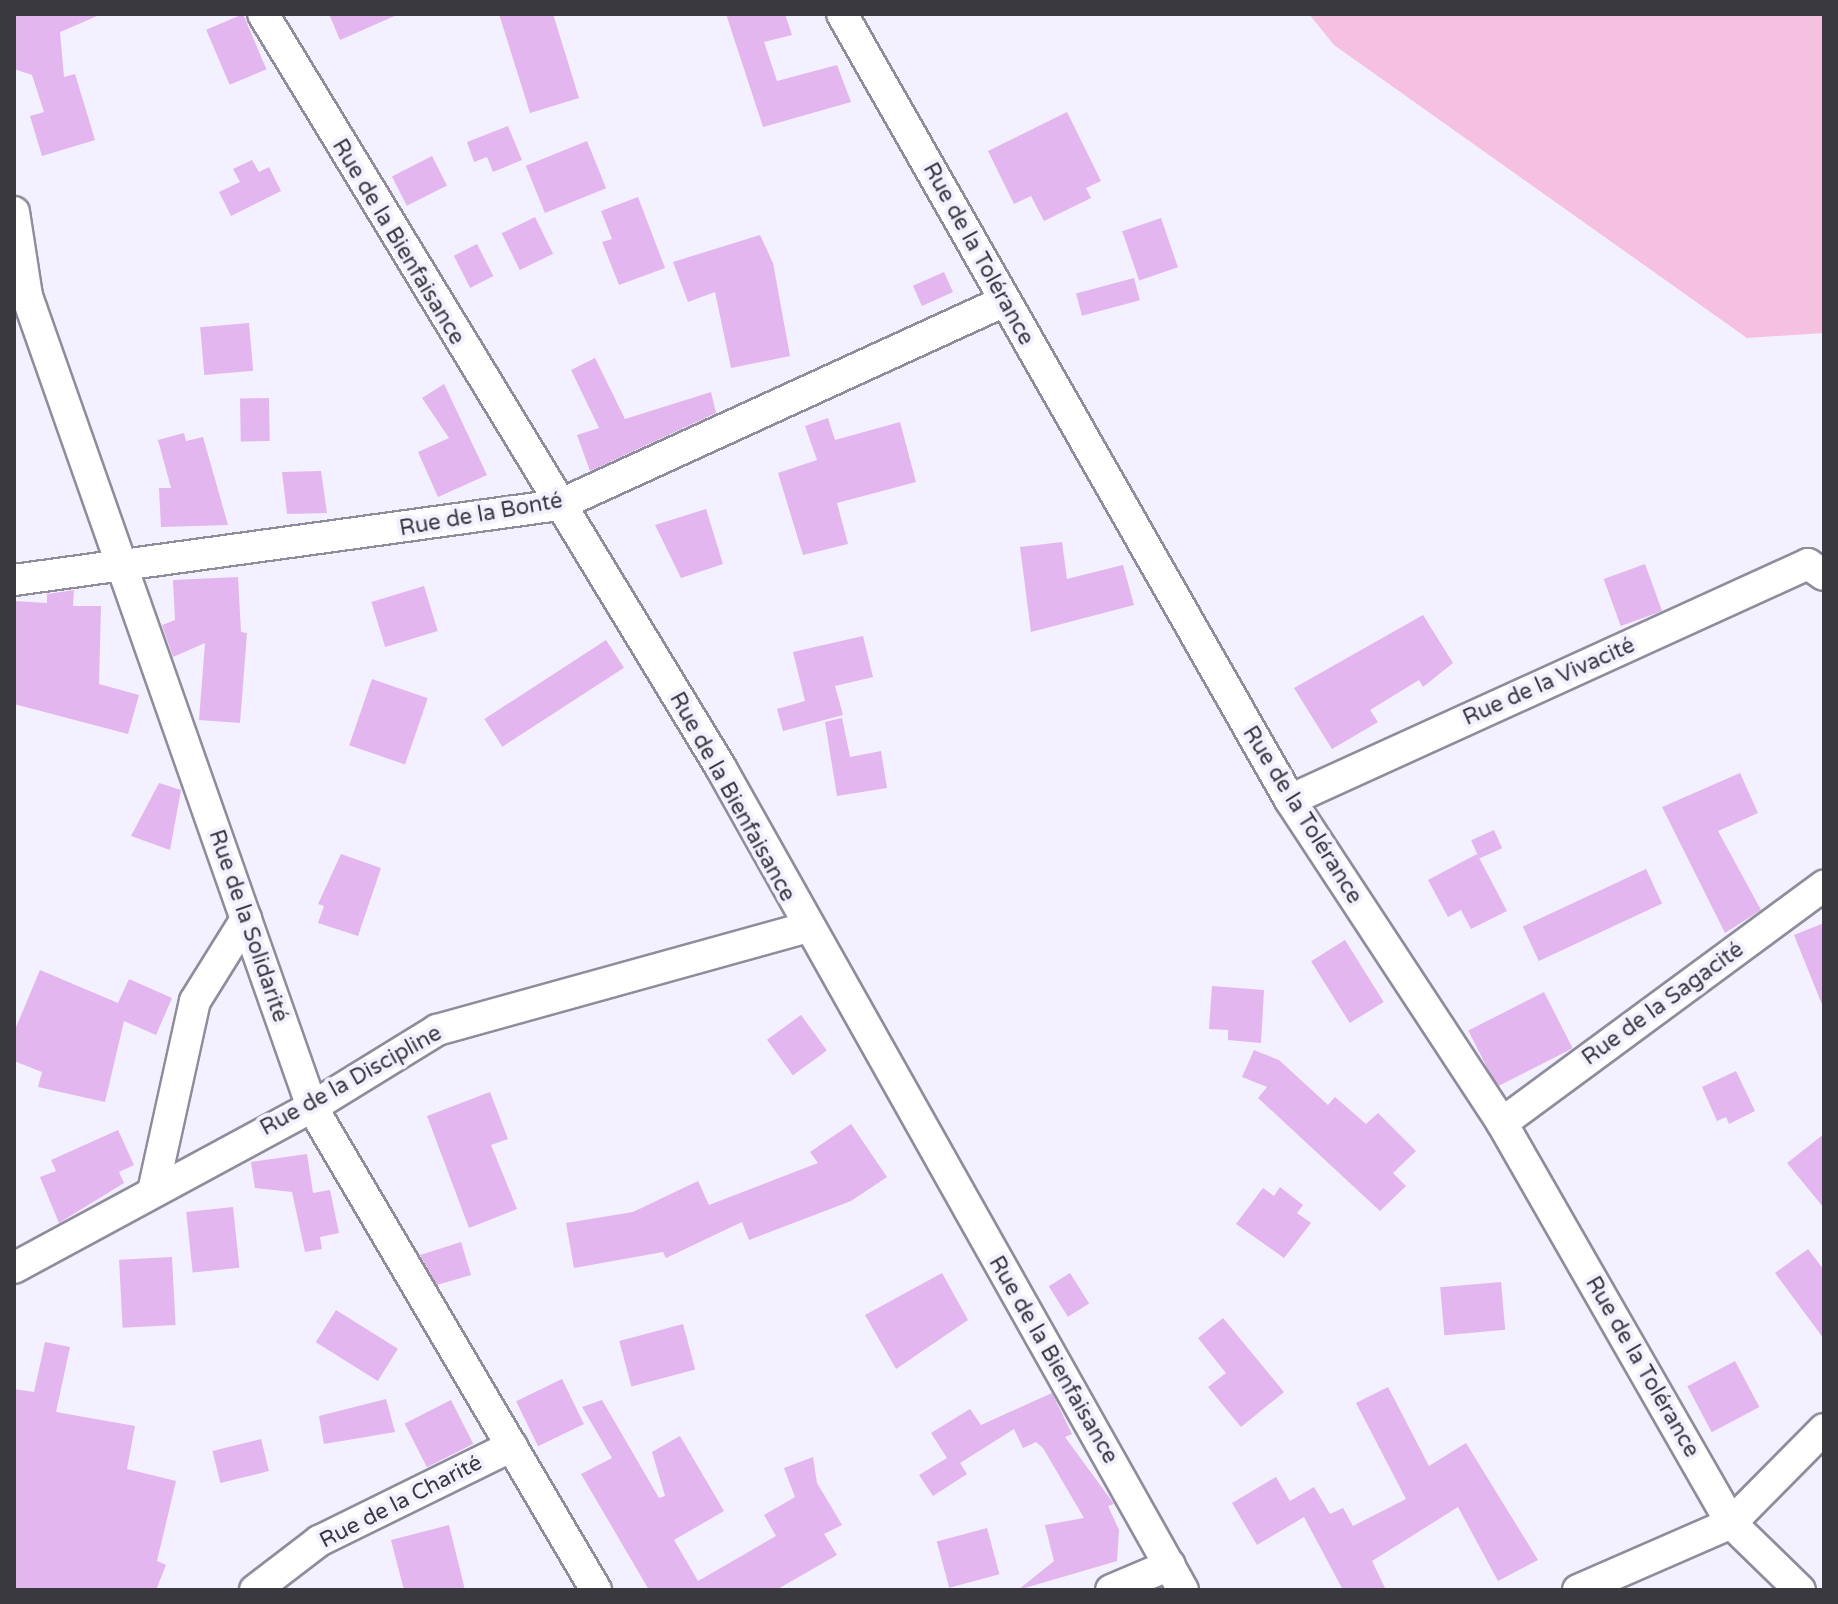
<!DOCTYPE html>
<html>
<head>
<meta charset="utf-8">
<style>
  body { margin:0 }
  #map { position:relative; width:1838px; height:1604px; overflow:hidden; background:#f3f0ff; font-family:"Varela Round",sans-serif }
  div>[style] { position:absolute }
  .green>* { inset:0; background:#f6c0e1 }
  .building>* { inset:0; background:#e3b6f0; transform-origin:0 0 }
  .roads { filter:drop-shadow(2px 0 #8f8c9c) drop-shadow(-2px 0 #8f8c9c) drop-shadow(0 2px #8f8c9c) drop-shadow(0 -2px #8f8c9c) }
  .street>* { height:30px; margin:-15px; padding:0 15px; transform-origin:15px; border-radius:15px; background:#fff }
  span { translate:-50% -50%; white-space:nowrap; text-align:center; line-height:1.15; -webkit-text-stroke:8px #f3f0ff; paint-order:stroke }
  .street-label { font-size:22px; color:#3b3940 }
  .frame { position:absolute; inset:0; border:16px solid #3b3940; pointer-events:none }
</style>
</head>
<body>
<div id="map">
  <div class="green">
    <i style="clip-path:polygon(1309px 14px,1824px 14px,1824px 333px,1747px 338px,1334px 45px)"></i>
  </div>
  <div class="building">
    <i style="clip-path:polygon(14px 14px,102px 14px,60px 32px,64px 77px,75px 74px,95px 140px,42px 156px,30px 116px,44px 112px,32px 75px,14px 69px)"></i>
    <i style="left:243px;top:14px;width:60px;height:40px;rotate:67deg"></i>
    <i style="clip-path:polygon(329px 14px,399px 14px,340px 40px)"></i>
    <i style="clip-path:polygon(499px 14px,553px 14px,579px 98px,530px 113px)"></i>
    <i style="clip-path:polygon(726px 14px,785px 14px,792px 35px,764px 42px,777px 81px,837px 65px,851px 102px,763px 127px)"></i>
    <i style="clip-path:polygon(1067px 112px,1101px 181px,1086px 188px,1091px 198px,1044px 221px,1031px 196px,1014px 204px,988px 151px)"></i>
    <i style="clip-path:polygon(508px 126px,522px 160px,493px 172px,487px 157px,474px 162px,467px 142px)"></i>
    <i style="left:587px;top:141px;width:51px;height:66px;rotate:68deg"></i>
    <i style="left:432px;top:156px;width:33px;height:45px;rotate:63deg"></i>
    <i style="clip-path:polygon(252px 160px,259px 172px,269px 167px,281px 191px,231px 216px,219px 192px,240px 182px,233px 169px)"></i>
    <i style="clip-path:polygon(638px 197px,665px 268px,619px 285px,602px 242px,612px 239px,601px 211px)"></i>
    <i style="left:535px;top:217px;width:41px;height:37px;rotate:64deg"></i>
    <i style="left:1161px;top:218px;width:52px;height:41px;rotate:71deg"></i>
    <i style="clip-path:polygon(760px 235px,773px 263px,790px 356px,731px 368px,715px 292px,688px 302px,673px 262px)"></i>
    <i style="left:477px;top:244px;width:36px;height:26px;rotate:63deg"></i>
    <i style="left:944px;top:272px;width:22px;height:34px;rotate:66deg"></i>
    <i style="left:1134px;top:278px;width:23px;height:60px;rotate:75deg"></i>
    <i style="left:249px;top:323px;width:48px;height:49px;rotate:85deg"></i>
    <i style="clip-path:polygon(595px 358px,625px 419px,711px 392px,716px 413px,590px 471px,577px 435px,599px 428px,571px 370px)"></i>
    <i style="clip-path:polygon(444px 384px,487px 475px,438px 497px,418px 452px,449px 438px,422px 398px)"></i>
    <i style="left:269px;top:398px;width:43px;height:29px;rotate:89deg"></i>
    <i style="clip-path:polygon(828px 418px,835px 440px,900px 422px,916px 482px,837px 503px,848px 544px,803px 555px,778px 473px,817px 460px,805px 426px)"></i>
    <i style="clip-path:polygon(184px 433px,186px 441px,203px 437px,228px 525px,161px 527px,159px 488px,171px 488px,158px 440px)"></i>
    <i style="clip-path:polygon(321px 471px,327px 513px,287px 514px,282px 472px)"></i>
    <i style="clip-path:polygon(706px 509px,723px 564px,681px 578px,655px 525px)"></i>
    <i style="clip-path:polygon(1062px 542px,1067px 579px,1123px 565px,1134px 605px,1031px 632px,1020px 547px)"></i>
    <i style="left:1645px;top:564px;width:50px;height:44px;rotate:70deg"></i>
    <i style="clip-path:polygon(238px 577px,241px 632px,247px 633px,240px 723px,199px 720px,205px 643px,173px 657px,162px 625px,175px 620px,173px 580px)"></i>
    <i style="left:424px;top:586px;width:47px;height:55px;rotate:73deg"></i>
    <i style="clip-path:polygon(74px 590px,73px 606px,101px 606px,99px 684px,139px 695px,128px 734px,14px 704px,14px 601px,47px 603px,47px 594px)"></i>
    <i style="clip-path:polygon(1423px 615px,1453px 663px,1423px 687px,1419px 680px,1370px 710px,1378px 722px,1332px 749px,1294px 688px)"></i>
    <i style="clip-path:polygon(863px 636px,873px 677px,835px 686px,843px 715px,783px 731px,777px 709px,805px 701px,793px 652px)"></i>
    <i style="left:606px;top:640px;width:33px;height:145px;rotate:57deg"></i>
    <i style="left:372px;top:679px;width:59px;height:70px;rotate:19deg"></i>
    <i style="clip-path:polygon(842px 718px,850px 757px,881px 751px,887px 788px,837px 796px,825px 722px)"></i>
    <i style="clip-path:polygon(1740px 773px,1758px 813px,1718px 831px,1761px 910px,1725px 933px,1662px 807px)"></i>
    <i style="clip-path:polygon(159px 783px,181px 790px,170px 850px,131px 836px)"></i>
    <i style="left:1494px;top:830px;width:20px;height:25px;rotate:66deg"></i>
    <i style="clip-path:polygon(341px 854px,381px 868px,358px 936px,318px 923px,324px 906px,318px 904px)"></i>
    <i style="clip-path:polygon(1477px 854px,1507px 911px,1471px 929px,1461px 910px,1448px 917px,1428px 880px)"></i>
    <i style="left:1646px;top:869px;width:38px;height:136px;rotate:65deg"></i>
    <i style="clip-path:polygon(1824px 923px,1824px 1007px,1823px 1007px,1794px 935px)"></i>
    <i style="left:1345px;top:940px;width:73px;height:40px;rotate:58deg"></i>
    <i style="clip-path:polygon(40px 970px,118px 1003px,129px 979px,172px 998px,156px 1035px,124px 1021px,105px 1102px,38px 1087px,42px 1072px,14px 1061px,14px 1032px)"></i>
    <i style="clip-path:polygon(1212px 986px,1264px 990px,1261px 1043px,1228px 1040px,1228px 1030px,1209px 1029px)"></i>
    <i style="left:1544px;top:992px;width:63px;height:85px;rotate:63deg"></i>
    <i style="left:801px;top:1015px;width:44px;height:42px;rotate:54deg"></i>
    <i style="clip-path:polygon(1254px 1050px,1279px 1060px,1328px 1105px,1335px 1097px,1366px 1124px,1378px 1113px,1416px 1151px,1393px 1173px,1406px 1186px,1380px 1211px,1258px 1098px,1267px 1087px,1242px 1077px)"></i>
    <i style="clip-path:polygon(1736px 1071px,1755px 1111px,1729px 1124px,1726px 1117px,1717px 1121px,1702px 1087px)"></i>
    <i style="clip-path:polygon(490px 1092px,508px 1139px,491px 1145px,517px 1209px,469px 1228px,427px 1116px)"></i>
    <i style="clip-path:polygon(851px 1124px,887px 1177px,851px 1201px,749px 1240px,742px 1222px,666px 1258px,663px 1252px,574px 1268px,566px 1223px,633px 1212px,698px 1181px,709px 1205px,818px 1163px,810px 1152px)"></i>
    <i style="clip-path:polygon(118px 1130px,134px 1165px,119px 1172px,124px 1183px,59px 1223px,40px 1177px,56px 1171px,51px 1160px)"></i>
    <i style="clip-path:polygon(1824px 1134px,1824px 1208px,1787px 1163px)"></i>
    <i style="clip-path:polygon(307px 1154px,313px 1193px,330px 1190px,339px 1233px,320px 1237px,322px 1249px,305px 1252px,292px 1192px,255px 1188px,251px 1162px)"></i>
    <i style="clip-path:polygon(1280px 1187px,1303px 1205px,1297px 1213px,1311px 1223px,1284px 1258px,1236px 1224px,1263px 1188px,1274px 1196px)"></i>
    <i style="left:233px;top:1207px;width:61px;height:47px;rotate:84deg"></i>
    <i style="clip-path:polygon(461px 1242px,471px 1275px,437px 1285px,420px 1255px)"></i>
    <i style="clip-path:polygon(1808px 1249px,1824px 1270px,1824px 1339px,1775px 1273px)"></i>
    <i style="left:172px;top:1257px;width:68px;height:53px;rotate:87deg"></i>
    <i style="clip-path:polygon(942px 1273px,968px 1320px,896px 1369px,865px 1315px)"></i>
    <i style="left:1070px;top:1273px;width:36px;height:25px;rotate:58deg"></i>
    <i style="left:1501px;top:1282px;width:48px;height:61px;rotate:85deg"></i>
    <i style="left:336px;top:1310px;width:73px;height:38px;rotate:32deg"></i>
    <i style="clip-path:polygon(1223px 1318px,1284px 1392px,1241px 1427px,1208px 1387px,1226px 1373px,1198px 1338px)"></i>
    <i style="left:683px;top:1324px;width:47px;height:66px;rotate:75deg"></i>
    <i style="clip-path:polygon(45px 1342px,70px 1347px,56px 1412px,135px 1426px,127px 1469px,176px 1481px,157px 1561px,166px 1565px,156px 1590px,14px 1590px,14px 1389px,34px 1392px)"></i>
    <i style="left:1735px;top:1361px;width:52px;height:54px;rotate:62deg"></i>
    <i style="left:562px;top:1379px;width:50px;height:51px;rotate:64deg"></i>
    <i style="clip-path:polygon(1388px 1387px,1429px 1466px,1466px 1443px,1538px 1560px,1498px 1581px,1458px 1507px,1372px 1561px,1386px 1590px,1343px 1590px,1304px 1517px,1257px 1545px,1232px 1503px,1276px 1477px,1290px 1501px,1314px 1487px,1330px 1514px,1343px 1508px,1353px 1526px,1406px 1499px,1356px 1403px)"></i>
    <i style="clip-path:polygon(1052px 1393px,1072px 1434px,1065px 1437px,1114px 1504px,1108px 1506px,1119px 1530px,1117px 1561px,1018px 1590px,1054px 1561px,1045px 1525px,1084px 1518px,1043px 1448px,1036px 1442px,1023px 1448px,1014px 1429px,960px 1463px,967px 1474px,933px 1496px,919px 1475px,947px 1458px,931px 1433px,970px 1409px,981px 1425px)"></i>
    <i style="clip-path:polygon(386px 1399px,395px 1432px,324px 1444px,319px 1416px)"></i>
    <i style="left:451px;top:1400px;width:49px;height:52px;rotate:63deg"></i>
    <i style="clip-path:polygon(602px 1400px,659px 1498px,665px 1496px,652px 1452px,680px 1436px,724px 1511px,674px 1540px,698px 1581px,776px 1536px,764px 1515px,795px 1497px,784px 1468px,813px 1457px,817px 1483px,842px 1525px,824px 1534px,837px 1555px,776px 1590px,649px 1590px,581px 1474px,612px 1458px,582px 1407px)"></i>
    <i style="left:261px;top:1439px;width:33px;height:50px;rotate:76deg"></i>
    <i style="clip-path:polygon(449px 1525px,465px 1590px,404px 1590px,391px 1540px)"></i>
    <i style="left:987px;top:1528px;width:48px;height:52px;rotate:75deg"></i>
  </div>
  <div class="roads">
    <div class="street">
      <i style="left:263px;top:14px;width:882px;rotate:58.72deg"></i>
      <i style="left:721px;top:768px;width:943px;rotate:60.66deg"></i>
      <i style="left:842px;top:14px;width:905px;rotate:60.32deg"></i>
      <i style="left:1290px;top:800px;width:386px;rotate:56.7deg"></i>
      <i style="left:1502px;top:1123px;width:461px;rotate:60.2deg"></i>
      <i style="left:1731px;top:1523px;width:96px;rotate:44.2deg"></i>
      <i style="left:14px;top:212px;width:85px;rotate:81.2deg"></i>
      <i style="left:27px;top:296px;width:860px;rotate:70.64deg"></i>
      <i style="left:312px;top:1107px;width:560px;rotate:59.54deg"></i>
      <i style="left:14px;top:580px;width:550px;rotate:-7.84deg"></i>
      <i style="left:559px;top:505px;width:490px;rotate:-24.6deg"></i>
      <i style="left:1290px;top:800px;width:569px;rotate:-24.49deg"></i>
      <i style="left:1808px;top:564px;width:19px;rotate:35deg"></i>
      <i style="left:1502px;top:1123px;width:400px;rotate:-36.4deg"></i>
      <i style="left:154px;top:1187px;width:190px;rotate:-77.6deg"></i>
      <i style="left:195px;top:1001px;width:97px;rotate:-58.1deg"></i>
      <i style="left:14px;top:1268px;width:339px;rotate:-28.4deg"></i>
      <i style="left:312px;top:1107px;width:147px;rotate:-31.6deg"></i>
      <i style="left:437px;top:1030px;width:382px;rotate:-15.5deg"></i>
      <i style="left:255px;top:1590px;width:81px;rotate:-37.4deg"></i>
      <i style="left:319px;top:1541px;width:215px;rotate:-26.2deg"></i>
      <i style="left:1111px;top:1590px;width:64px;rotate:-23deg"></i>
      <i style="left:1578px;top:1590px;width:167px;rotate:-23.6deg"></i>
      <i style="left:1731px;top:1523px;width:132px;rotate:-45.3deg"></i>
    </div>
  </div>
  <div class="street-label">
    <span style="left:398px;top:242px;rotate:59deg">Rue de la Bienfaisance</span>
    <span style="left:978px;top:254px;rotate:61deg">Rue de la Tolérance</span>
    <span style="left:481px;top:515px;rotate:-10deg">Rue de la Bonté</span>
    <span style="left:1549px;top:682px;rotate:-24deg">Rue de la Vivacité</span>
    <span style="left:732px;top:797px;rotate:61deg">Rue de la Bienfaisance</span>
    <span style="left:1302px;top:815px;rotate:58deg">Rue de la Tolérance</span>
    <span style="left:248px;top:926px;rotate:71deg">Rue de la Solidarité</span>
    <span style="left:1663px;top:1004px;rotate:-36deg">Rue de la Sagacité</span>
    <span style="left:351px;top:1081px;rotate:-29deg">Rue de la Discipline</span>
    <span style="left:1053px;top:1360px;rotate:60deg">Rue de la Bienfaisance</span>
    <span style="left:1642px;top:1367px;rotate:60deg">Rue de la Tolérance</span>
    <span style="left:401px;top:1502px;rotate:-27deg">Rue de la Charité</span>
  </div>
  <div class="frame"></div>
</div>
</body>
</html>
